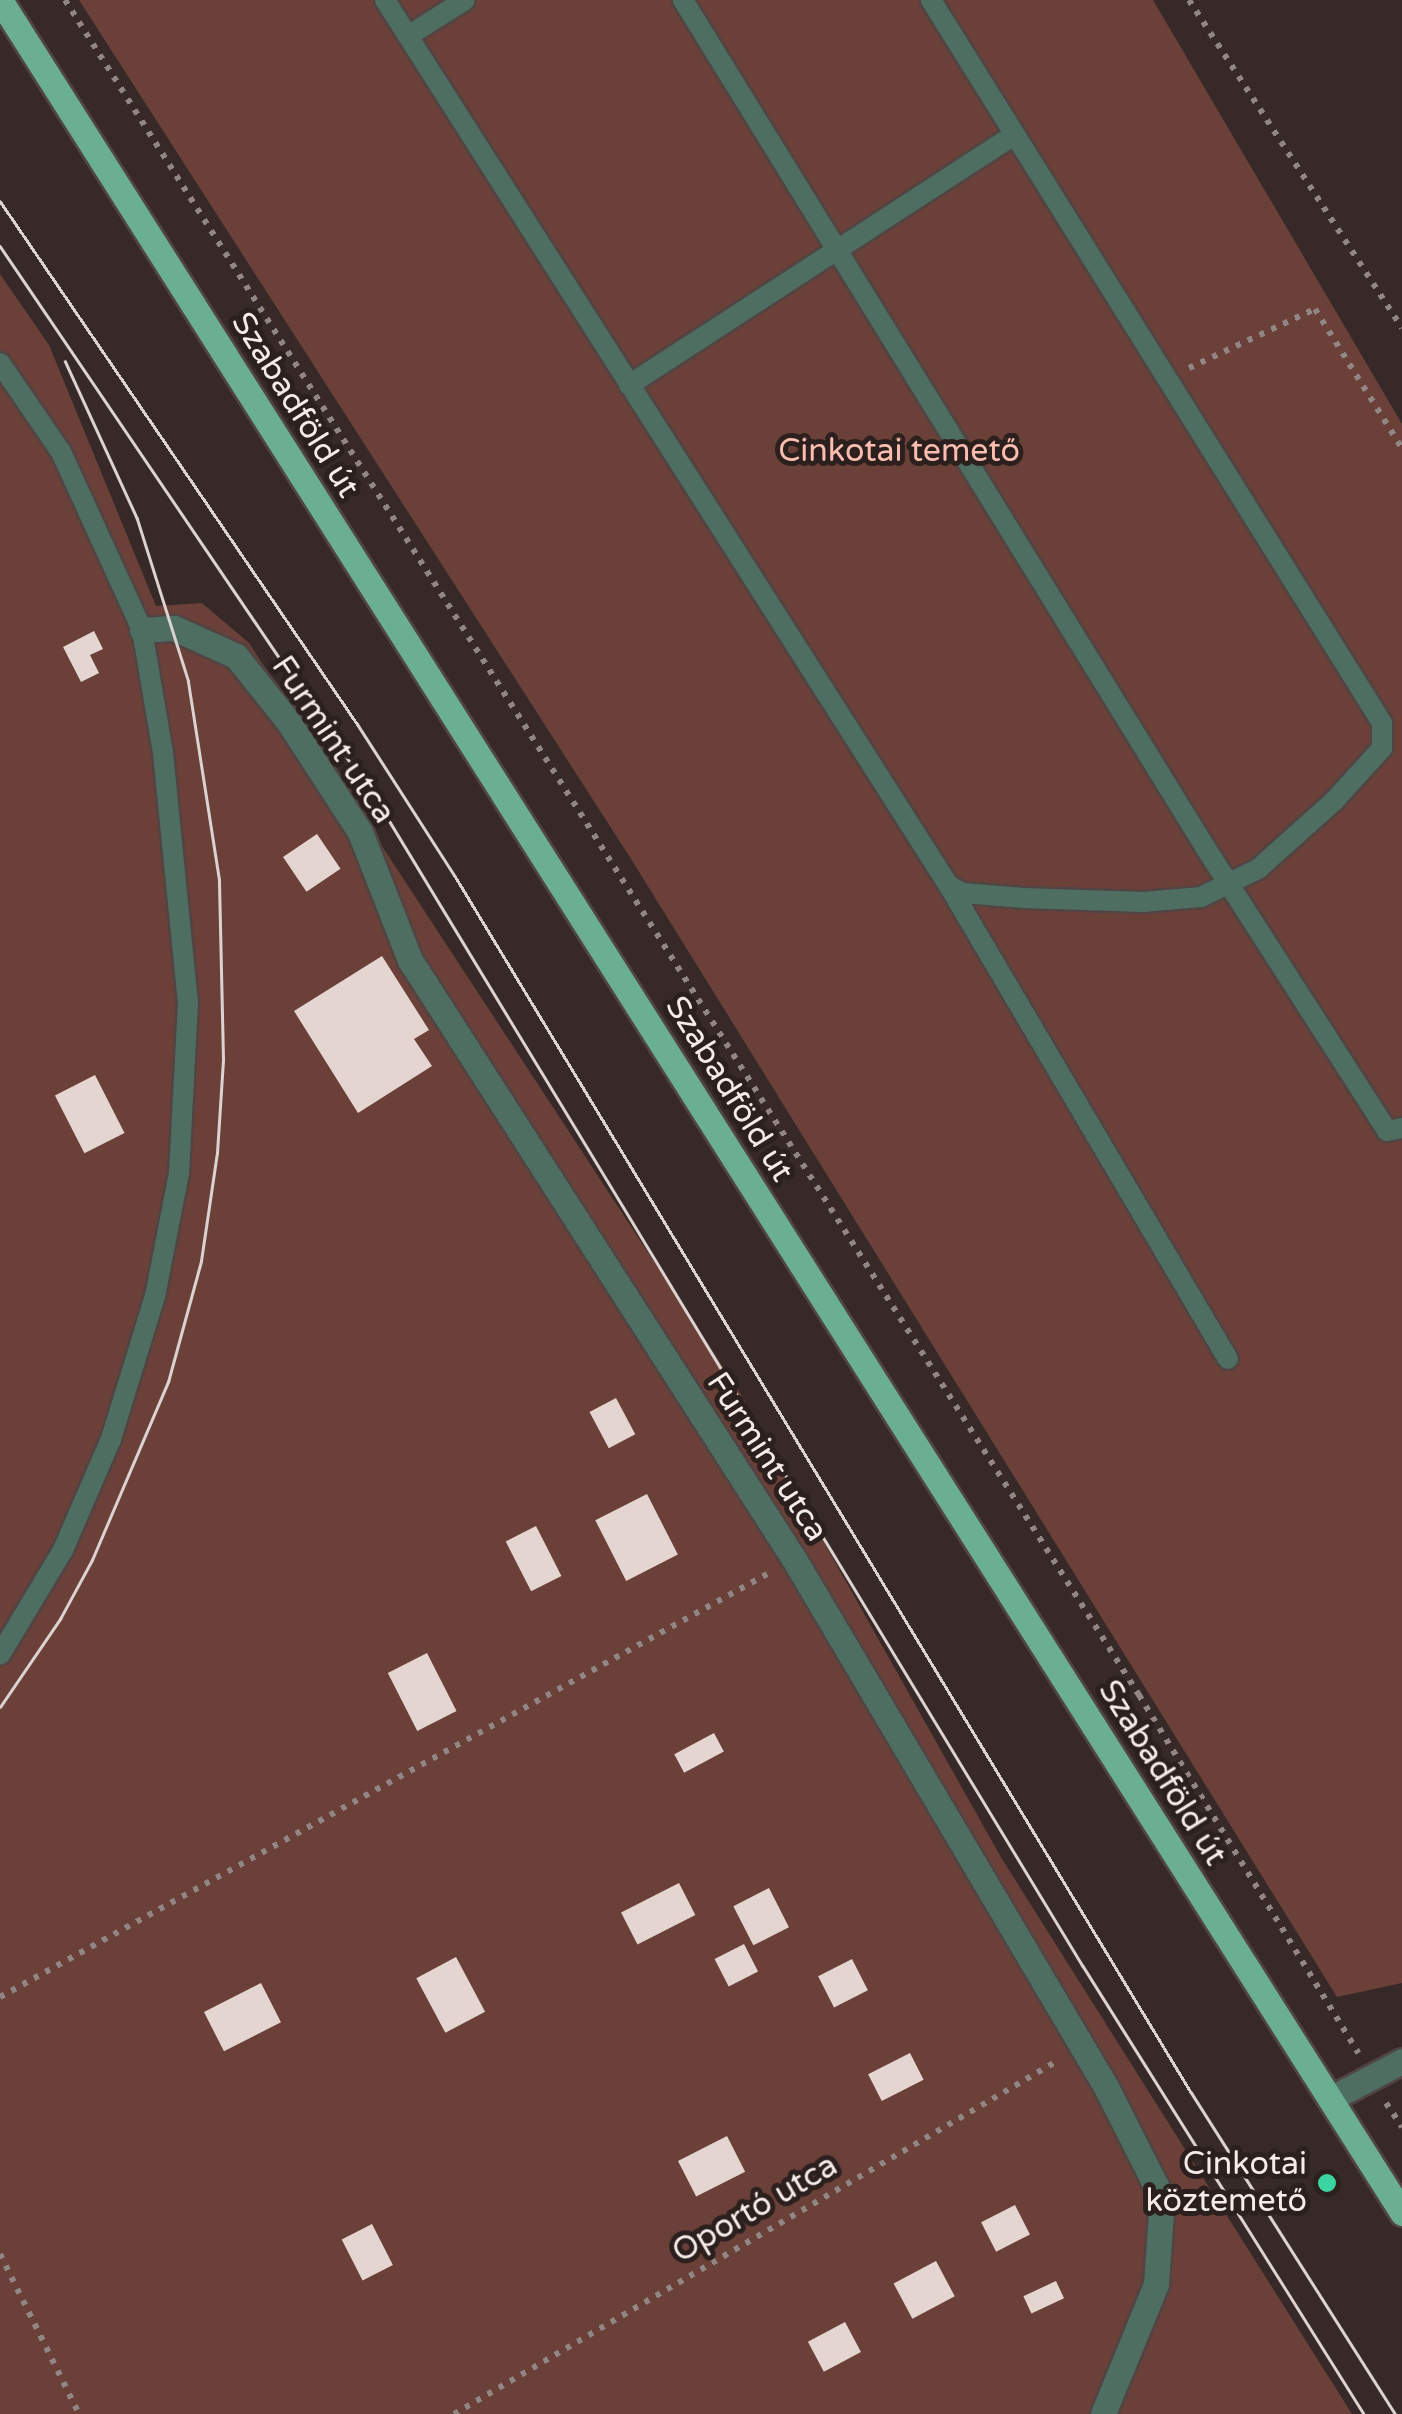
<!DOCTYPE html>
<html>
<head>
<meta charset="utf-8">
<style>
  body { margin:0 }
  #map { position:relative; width:1402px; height:2414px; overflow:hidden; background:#362927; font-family:"Varela Round",sans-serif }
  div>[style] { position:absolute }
  .green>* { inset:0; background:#6a4038 }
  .building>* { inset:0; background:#e5d5d1; transform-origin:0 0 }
  .path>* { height:6px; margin-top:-3px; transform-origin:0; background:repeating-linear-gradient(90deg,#918684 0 5px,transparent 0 13px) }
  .roads { filter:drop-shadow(2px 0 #514442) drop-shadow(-2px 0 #514442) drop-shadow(0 2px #514442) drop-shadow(0 -2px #514442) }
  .service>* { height:20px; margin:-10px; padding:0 10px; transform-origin:10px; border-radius:10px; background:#4e6e61 }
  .minor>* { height:25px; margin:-12.5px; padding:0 12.5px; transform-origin:12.5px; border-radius:12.5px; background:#4e6e61 }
  .primary>* { height:25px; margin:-12.5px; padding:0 12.5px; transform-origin:12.5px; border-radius:12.5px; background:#6baf93 }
  .tram>* { height:2.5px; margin:-1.25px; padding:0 1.25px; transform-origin:1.25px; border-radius:1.25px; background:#dcd2d0 }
  .dots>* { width:28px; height:28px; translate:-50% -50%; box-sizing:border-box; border:5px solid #2b201d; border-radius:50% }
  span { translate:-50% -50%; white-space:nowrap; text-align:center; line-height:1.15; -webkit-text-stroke:10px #2b201d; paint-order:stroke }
  .street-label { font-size:32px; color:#f5ecea }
  .park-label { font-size:32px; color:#fbbdb0 }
  .poi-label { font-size:32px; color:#f5ecea }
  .right { translate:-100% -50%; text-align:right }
</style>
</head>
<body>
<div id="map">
  <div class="green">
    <i style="clip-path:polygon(79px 0,1153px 0,1402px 424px,1402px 1983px,1337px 1997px,631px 859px)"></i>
    <i style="clip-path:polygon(0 274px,49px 345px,156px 606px,202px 603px,249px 643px,740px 1393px,1002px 1859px,1352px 2414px,0 2414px)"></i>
  </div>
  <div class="building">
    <i style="clip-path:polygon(94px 631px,103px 649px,90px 655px,99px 673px,81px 682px,63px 647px)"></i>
    <i style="left:317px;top:834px;width:42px;height:41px;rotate:56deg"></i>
    <i style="clip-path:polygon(382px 956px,429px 1030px,414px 1039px,432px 1066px,358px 1113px,294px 1011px)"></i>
    <i style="left:95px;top:1075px;width:65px;height:45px;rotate:63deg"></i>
    <i style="left:616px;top:1398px;width:41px;height:30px;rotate:62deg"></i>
    <i style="left:647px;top:1494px;width:68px;height:58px;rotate:63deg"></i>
    <i style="left:536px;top:1526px;width:56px;height:34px;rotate:63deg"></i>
    <i style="left:427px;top:1653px;width:65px;height:44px;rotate:63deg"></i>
    <i style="left:714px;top:1733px;width:21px;height:45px;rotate:62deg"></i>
    <i style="left:679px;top:1883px;width:36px;height:65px;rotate:63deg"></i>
    <i style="left:769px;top:1888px;width:44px;height:40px;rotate:63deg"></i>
    <i style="left:744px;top:1944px;width:31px;height:33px;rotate:63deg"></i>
    <i style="left:456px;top:1957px;width:62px;height:45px;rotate:62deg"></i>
    <i style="left:852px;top:1959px;width:35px;height:38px;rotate:63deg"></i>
    <i style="left:261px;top:1983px;width:44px;height:64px;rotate:63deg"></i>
    <i style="left:910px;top:2053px;width:30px;height:47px;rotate:63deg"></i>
    <i style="left:727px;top:2136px;width:40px;height:55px;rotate:63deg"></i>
    <i style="left:1015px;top:2205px;width:33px;height:38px;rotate:63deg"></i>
    <i style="left:372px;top:2224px;width:46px;height:34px;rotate:63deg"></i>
    <i style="left:936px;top:2261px;width:40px;height:48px;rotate:62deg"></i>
    <i style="left:1056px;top:2281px;width:19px;height:36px;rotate:65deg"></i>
    <i style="left:845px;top:2322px;width:34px;height:42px;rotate:62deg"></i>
  </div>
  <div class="path">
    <i style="left:65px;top:0;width:2007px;rotate:57.64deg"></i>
    <i style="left:1139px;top:1695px;width:420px;rotate:58.5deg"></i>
    <i style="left:1189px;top:0;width:391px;rotate:57deg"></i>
    <i style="left:1189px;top:368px;width:139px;rotate:-25.1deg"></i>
    <i style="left:1315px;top:309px;width:164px;rotate:58deg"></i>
    <i style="left:0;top:1997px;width:878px;rotate:-28.87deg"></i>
    <i style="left:1386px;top:2103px;width:29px;rotate:56deg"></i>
    <i style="left:0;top:2254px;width:178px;rotate:63.7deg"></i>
    <i style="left:454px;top:2414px;width:699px;rotate:-30.34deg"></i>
  </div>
  <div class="roads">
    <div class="service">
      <i style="left:385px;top:0;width:1050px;rotate:57.52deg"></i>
      <i style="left:949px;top:886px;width:16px;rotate:27deg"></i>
      <i style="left:963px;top:893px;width:61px;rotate:4.7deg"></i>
      <i style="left:1024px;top:898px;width:119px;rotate:1.9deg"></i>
      <i style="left:1143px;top:902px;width:58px;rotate:-4.9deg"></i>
      <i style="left:1201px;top:897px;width:64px;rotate:-26.2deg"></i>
      <i style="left:1258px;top:869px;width:102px;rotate:-41.8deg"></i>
      <i style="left:1334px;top:801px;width:72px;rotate:-47.8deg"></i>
      <i style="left:1382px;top:748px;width:25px;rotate:-90deg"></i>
      <i style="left:1382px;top:723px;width:852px;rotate:-121.96deg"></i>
      <i style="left:683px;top:0;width:995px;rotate:58.35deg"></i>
      <i style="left:1205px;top:847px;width:337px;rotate:57.3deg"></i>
      <i style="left:1387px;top:1131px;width:15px;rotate:-11deg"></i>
      <i style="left:408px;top:36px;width:67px;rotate:-32.3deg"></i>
      <i style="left:0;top:363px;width:108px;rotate:55.6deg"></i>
      <i style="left:61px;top:452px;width:196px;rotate:65.5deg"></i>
      <i style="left:142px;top:630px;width:125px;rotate:80.3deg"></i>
      <i style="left:163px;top:753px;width:250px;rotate:84.3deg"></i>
      <i style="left:188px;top:1002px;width:171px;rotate:93deg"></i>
      <i style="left:179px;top:1173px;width:125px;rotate:101deg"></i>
      <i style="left:155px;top:1296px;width:150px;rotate:107.1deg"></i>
      <i style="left:111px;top:1439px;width:121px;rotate:113.4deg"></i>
      <i style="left:63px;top:1550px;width:122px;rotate:121deg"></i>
      <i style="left:629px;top:385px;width:459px;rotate:-33deg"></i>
      <i style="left:949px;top:886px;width:549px;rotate:59.47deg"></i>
    </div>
    <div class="minor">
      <i style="left:142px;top:630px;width:32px;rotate:-4deg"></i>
      <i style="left:174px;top:628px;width:68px;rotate:24.3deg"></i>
      <i style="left:236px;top:656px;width:87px;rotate:51.5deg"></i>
      <i style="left:290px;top:724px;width:129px;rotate:57.1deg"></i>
      <i style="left:360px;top:832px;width:137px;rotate:68.7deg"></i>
      <i style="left:410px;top:960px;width:712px;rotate:57.34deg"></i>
      <i style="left:794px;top:1559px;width:613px;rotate:59.42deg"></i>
      <i style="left:1106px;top:2087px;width:124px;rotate:63.2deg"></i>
      <i style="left:1162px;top:2198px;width:86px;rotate:94deg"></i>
      <i style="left:1156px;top:2284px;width:140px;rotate:112.2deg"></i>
      <i style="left:1330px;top:2099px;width:81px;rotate:-27.8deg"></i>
    </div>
    <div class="primary">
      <i style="left:0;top:0;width:2620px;rotate:57.64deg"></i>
    </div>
  </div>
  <div class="tram">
    <i style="left:0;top:201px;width:635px;rotate:55.66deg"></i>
    <i style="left:358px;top:725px;width:179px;rotate:57.3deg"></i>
    <i style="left:455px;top:876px;width:1421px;rotate:58.82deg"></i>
    <i style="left:1191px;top:2092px;width:381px;rotate:57.6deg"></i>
    <i style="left:0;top:246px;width:684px;rotate:55.85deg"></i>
    <i style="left:384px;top:812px;width:1349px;rotate:58.8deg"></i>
    <i style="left:1083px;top:1966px;width:529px;rotate:57.9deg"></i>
    <i style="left:0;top:1707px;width:107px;rotate:-55.7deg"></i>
    <i style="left:60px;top:1619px;width:67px;rotate:-61.5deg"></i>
    <i style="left:92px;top:1560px;width:194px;rotate:-66.9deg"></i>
    <i style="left:168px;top:1382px;width:125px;rotate:-74.7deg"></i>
    <i style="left:201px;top:1261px;width:109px;rotate:-81.6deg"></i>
    <i style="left:217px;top:1153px;width:94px;rotate:-86.3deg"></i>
    <i style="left:223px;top:1059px;width:179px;rotate:-91.3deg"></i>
    <i style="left:219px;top:880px;width:201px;rotate:-98.9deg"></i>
    <i style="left:188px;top:681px;width:170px;rotate:-107.5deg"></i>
    <i style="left:137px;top:519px;width:173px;rotate:-114.6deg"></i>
  </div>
  <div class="dots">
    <i style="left:1327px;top:2183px;background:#3dd4a3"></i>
  </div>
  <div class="street-label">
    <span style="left:295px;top:405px;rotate:58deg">Szabadföld út</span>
    <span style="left:333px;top:740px;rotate:56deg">Furmint utca</span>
    <span style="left:729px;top:1089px;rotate:58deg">Szabadföld út</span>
    <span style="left:767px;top:1457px;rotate:57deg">Furmint utca</span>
    <span style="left:1162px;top:1773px;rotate:58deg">Szabadföld út</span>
    <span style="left:755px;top:2209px;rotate:-30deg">Oportó utca</span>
  </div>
  <div class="park-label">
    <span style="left:899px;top:451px">Cinkotai temető</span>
  </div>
  <div class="poi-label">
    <span class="right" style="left:1307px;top:2183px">Cinkotai<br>köztemető</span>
  </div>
</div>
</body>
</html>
